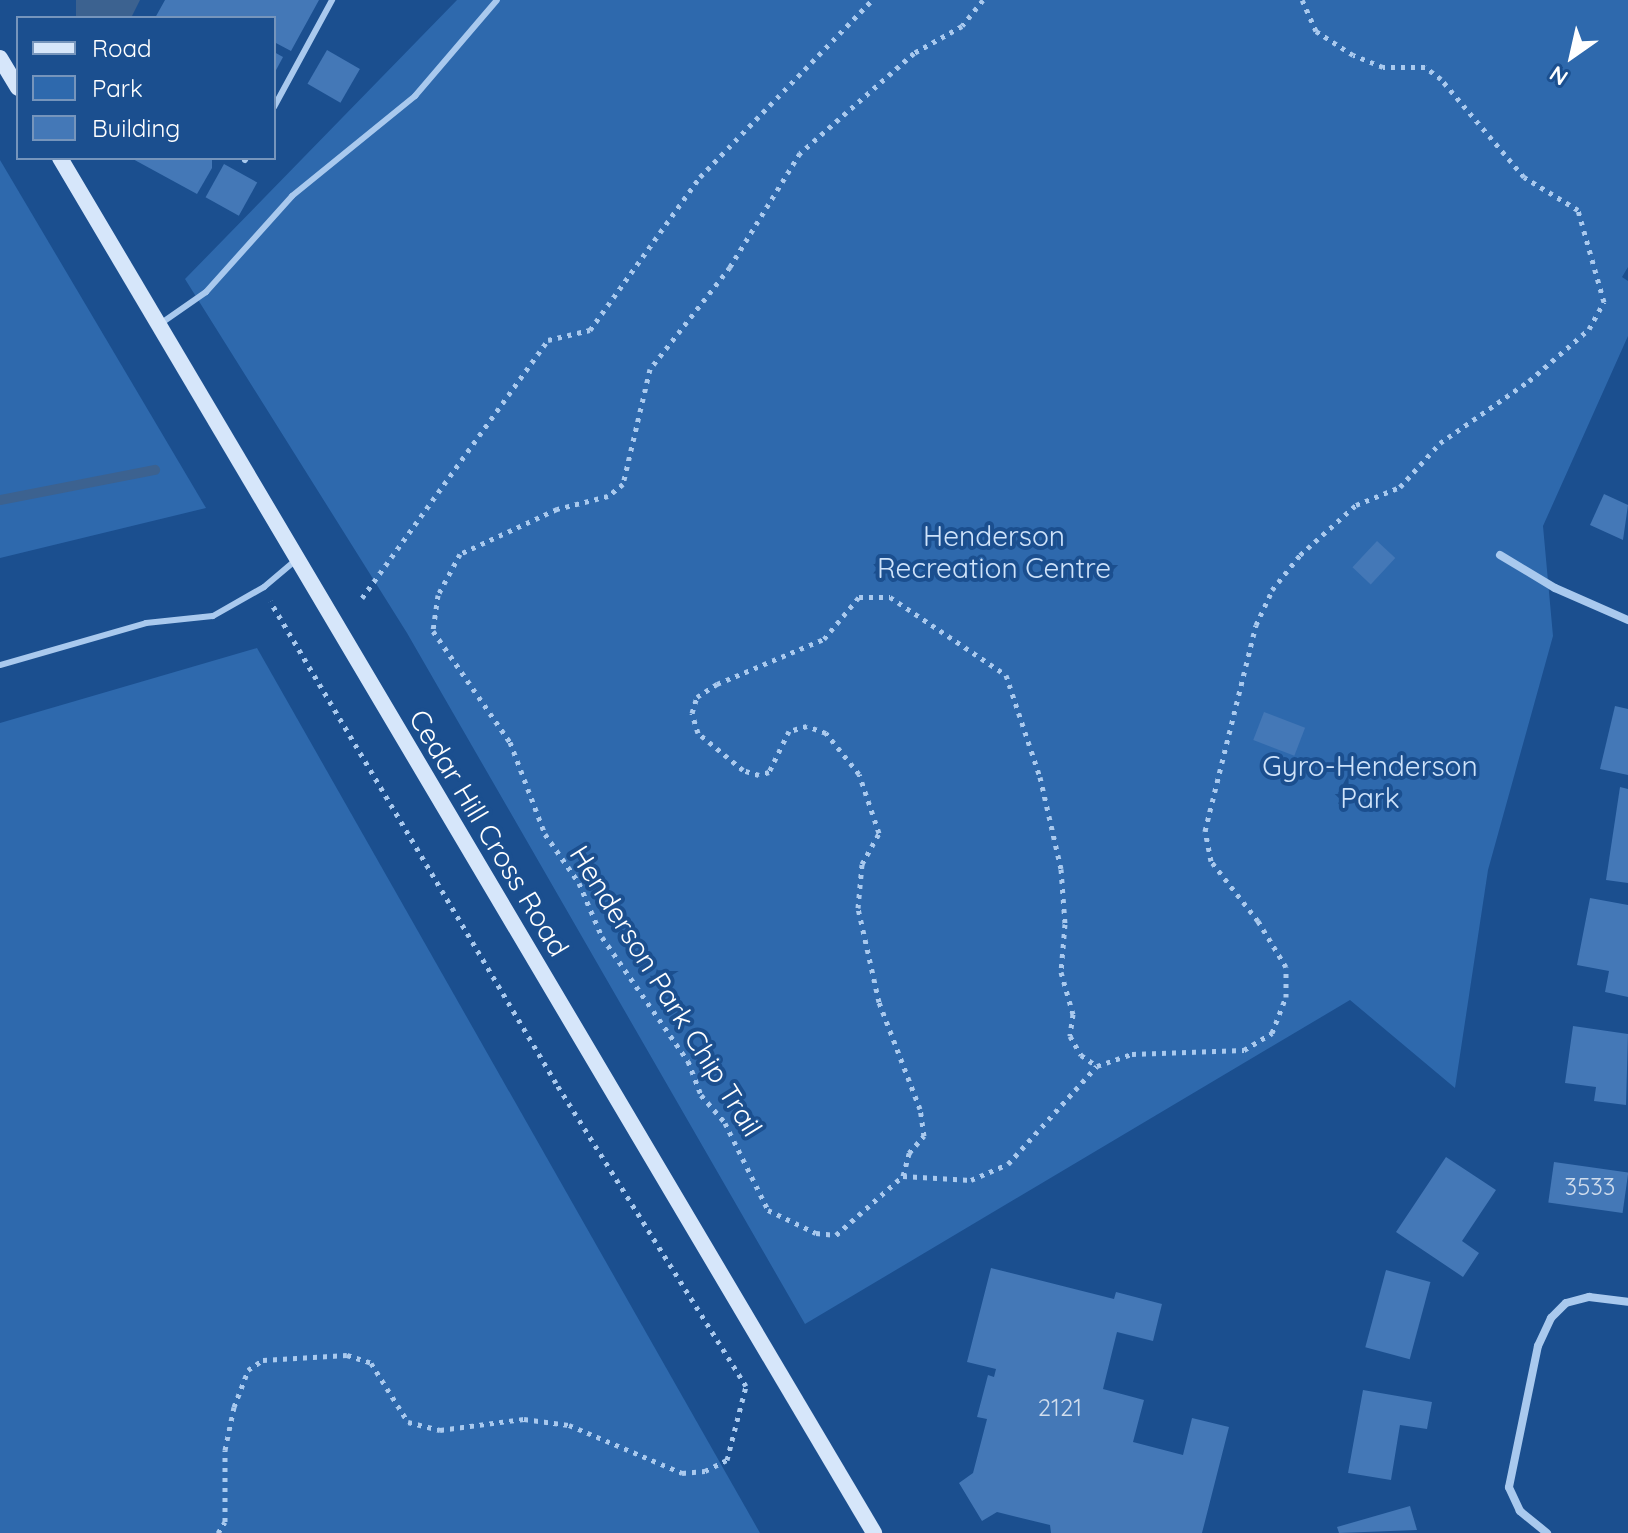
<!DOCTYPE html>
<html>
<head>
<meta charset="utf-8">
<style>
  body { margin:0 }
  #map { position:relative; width:1628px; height:1533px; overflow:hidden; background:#1b4f8f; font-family:Quicksand,sans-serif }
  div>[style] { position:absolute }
  .green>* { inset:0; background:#2e69ad }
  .water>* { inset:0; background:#3c6290 }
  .stream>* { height:10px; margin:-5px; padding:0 5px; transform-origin:5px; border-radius:5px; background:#3c6290 }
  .building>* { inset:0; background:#4478b7; transform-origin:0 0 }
  .path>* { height:5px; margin-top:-2.5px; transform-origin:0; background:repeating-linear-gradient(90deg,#a9c9ee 0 4px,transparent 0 10px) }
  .lane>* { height:6px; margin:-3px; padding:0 3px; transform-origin:3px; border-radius:3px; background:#a9c9ee }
  .street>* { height:8px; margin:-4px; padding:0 4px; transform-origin:4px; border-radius:4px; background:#a9c9ee }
  .secondary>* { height:16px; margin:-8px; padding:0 8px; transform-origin:8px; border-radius:8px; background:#d6e6fa }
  span { translate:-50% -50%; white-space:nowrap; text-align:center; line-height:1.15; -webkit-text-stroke:8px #1b4f8f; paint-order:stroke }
  .number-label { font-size:24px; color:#d0dded }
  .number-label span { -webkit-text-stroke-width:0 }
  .park-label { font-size:28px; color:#cfe3fa }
  .street-label { font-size:28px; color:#fff }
  .legend { position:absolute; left:16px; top:16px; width:260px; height:144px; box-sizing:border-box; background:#1b4f8f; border:2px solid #7695bc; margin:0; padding:10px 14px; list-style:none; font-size:24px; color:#fff }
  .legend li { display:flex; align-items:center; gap:16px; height:40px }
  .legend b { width:40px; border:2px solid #7695bc }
  .north { position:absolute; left:1532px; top:16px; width:80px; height:80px; -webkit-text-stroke:6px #1b4f8f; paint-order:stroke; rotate:214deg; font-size:22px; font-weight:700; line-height:32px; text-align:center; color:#fff }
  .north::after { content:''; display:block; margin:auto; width:28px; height:36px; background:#fff; clip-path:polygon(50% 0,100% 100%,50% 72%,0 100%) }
</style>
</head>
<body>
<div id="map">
  <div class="green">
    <i style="clip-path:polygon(457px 0,1628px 0,1628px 267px,1622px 277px,1628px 281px,1628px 336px,1543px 526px,1553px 636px,1488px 870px,1455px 1088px,1350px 1000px,805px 1324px,407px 633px,185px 279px)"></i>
    <i style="clip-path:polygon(0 160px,206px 508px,0 558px)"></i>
    <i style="clip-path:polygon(257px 648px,760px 1533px,0 1533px,0 723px)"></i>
  </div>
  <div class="water">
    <i style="clip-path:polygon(76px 0,140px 0,131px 18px,76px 18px)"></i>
  </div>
  <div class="stream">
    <i style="left:0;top:500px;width:158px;rotate:-11deg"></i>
  </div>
  <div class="building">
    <i style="clip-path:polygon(165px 0,319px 0,291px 51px,274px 42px,274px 18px,155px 18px)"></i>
    <i style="left:327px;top:50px;width:38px;height:39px;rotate:30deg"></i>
    <i style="clip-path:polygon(274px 52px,283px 57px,274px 74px)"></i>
    <i style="clip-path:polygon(131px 158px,212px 158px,212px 168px,197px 194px)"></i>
    <i style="left:224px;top:164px;width:38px;height:38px;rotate:29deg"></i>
    <i style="clip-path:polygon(1604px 494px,1628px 505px,1623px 540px,1590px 525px)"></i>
    <i style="left:1377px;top:541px;width:25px;height:36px;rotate:43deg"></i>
    <i style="clip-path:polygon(1615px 706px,1628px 709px,1628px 775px,1600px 769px)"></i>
    <i style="left:1264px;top:712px;width:44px;height:30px;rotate:21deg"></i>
    <i style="clip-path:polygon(1620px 787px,1628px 789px,1628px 883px,1606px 880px)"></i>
    <i style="clip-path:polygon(1590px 898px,1628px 905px,1628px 997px,1605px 992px,1609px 971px,1577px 965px)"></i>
    <i style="clip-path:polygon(1573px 1026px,1628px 1034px,1626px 1105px,1594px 1101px,1596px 1087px,1565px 1083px)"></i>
    <i style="clip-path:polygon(1446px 1157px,1496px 1190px,1462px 1241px,1479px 1253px,1463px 1277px,1396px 1232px)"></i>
    <i style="left:1554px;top:1162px;width:75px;height:41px;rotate:8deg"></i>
    <i style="clip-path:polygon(991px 1268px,1114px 1299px,1116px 1292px,1162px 1304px,1153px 1341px,1117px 1332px,1103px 1389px,1144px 1400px,1133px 1442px,1183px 1455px,1192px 1418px,1229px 1427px,1202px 1533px,1051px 1533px,1050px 1525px,997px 1512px,982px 1521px,959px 1483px,973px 1473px,987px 1419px,977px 1417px,988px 1375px,994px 1377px,996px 1369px,967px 1362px)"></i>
    <i style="left:1386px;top:1270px;width:46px;height:80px;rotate:15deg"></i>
    <i style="clip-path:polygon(1363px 1390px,1432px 1402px,1427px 1429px,1400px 1425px,1391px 1480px,1348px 1473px)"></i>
    <i style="clip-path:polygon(1410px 1506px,1417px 1530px,1339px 1533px,1337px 1527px)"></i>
  </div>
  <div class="path">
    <i style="left:983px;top:0;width:33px;rotate:129deg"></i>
    <i style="left:962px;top:26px;width:55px;rotate:150.6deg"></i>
    <i style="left:914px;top:53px;width:152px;rotate:138.7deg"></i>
    <i style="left:800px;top:153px;width:134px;rotate:121.6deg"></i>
    <i style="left:730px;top:267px;width:130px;rotate:128.1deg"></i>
    <i style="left:650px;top:369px;width:118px;rotate:103.2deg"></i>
    <i style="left:623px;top:484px;width:19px;rotate:141deg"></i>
    <i style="left:608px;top:496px;width:53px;rotate:165.7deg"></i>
    <i style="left:557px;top:509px;width:107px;rotate:155.1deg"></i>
    <i style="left:460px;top:554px;width:47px;rotate:118.2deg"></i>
    <i style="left:438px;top:595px;width:36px;rotate:98deg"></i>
    <i style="left:433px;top:631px;width:135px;rotate:55.3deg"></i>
    <i style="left:510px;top:742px;width:98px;rotate:69.2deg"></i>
    <i style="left:545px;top:834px;width:60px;rotate:55.2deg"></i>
    <i style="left:579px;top:883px;width:59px;rotate:66.9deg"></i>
    <i style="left:602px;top:937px;width:151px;rotate:55.3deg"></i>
    <i style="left:688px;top:1061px;width:36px;rotate:69deg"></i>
    <i style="left:701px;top:1095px;width:37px;rotate:49deg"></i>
    <i style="left:725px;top:1123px;width:97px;rotate:63.7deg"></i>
    <i style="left:768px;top:1210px;width:53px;rotate:25.6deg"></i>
    <i style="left:816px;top:1233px;width:20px;rotate:6deg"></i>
    <i style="left:836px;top:1235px;width:89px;rotate:-41.4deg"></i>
    <i style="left:903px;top:1176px;width:68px;rotate:3.4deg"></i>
    <i style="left:971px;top:1180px;width:40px;rotate:-23.4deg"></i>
    <i style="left:1008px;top:1164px;width:132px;rotate:-47.8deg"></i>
    <i style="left:1097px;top:1066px;width:37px;rotate:-19deg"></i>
    <i style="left:1132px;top:1054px;width:112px;rotate:-2deg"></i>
    <i style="left:1244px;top:1050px;width:33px;rotate:-31deg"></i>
    <i style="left:1272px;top:1033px;width:39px;rotate:-69deg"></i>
    <i style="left:1286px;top:997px;width:30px;rotate:-90deg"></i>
    <i style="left:1286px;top:967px;width:54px;rotate:-121.3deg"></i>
    <i style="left:1258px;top:921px;width:76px;rotate:-128.1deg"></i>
    <i style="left:1211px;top:861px;width:31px;rotate:-101deg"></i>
    <i style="left:1205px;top:831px;width:212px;rotate:-76.1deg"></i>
    <i style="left:1256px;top:625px;width:38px;rotate:-65deg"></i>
    <i style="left:1272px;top:590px;width:45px;rotate:-51.3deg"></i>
    <i style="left:1300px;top:555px;width:75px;rotate:-41.8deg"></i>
    <i style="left:1356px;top:505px;width:48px;rotate:-22.2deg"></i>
    <i style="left:1400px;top:487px;width:59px;rotate:-47.7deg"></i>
    <i style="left:1440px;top:443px;width:108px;rotate:-34.9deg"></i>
    <i style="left:1529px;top:381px;width:79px;rotate:-40.9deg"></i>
    <i style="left:1589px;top:329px;width:31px;rotate:-61deg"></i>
    <i style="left:1604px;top:302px;width:96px;rotate:-105.8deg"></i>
    <i style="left:1578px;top:210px;width:63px;rotate:-148.6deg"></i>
    <i style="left:1524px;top:177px;width:128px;rotate:-130.3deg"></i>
    <i style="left:1441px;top:79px;width:20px;rotate:-143deg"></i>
    <i style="left:1425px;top:67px;width:42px;rotate:180deg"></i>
    <i style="left:1383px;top:67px;width:32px;rotate:-158deg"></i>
    <i style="left:1353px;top:55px;width:44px;rotate:-147deg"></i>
    <i style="left:1316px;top:31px;width:34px;rotate:-114deg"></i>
    <i style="left:362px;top:598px;width:318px;rotate:-54.2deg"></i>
    <i style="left:548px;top:340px;width:43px;rotate:-13.4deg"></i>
    <i style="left:590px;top:330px;width:188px;rotate:-54.3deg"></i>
    <i style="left:700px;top:177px;width:247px;rotate:-45.8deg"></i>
    <i style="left:903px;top:1176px;width:24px;rotate:-75deg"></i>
    <i style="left:909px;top:1153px;width:23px;rotate:-49deg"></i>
    <i style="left:924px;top:1136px;width:27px;rotate:-98deg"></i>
    <i style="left:920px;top:1109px;width:115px;rotate:-111deg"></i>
    <i style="left:879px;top:1002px;width:96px;rotate:-102.6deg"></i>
    <i style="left:858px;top:908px;width:44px;rotate:-84.8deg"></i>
    <i style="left:862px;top:864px;width:35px;rotate:-61deg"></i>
    <i style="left:879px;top:833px;width:62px;rotate:-108.7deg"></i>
    <i style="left:859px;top:774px;width:53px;rotate:-128.8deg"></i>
    <i style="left:826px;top:733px;width:20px;rotate:-160deg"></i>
    <i style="left:807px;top:726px;width:19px;rotate:164deg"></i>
    <i style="left:789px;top:731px;width:46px;rotate:116deg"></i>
    <i style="left:769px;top:772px;width:10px;rotate:163deg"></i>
    <i style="left:759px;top:775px;width:17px;rotate:-163deg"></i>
    <i style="left:743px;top:770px;width:58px;rotate:-140.6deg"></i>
    <i style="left:698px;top:733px;width:21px;rotate:-107deg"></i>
    <i style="left:692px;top:713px;width:17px;rotate:-73deg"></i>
    <i style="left:697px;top:697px;width:24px;rotate:-33deg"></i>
    <i style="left:717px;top:684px;width:116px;rotate:-22.8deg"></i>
    <i style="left:824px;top:639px;width:55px;rotate:-50.2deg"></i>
    <i style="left:859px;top:597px;width:31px"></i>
    <i style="left:890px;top:597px;width:140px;rotate:33.9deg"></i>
    <i style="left:1006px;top:675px;width:108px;rotate:71.6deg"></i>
    <i style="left:1040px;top:777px;width:94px;rotate:77.1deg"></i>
    <i style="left:1061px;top:869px;width:55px;rotate:85.8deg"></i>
    <i style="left:1065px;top:924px;width:48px;rotate:94.8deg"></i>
    <i style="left:1061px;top:972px;width:44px;rotate:74.1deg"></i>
    <i style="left:1073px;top:1014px;width:22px;rotate:98deg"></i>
    <i style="left:1070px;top:1036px;width:22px;rotate:60deg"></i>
    <i style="left:1081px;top:1055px;width:19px;rotate:35deg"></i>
    <i style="left:218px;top:1533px;width:13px;rotate:-58deg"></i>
    <i style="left:225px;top:1522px;width:72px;rotate:-90deg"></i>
    <i style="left:225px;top:1450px;width:44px;rotate:-78.2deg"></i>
    <i style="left:234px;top:1407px;width:40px;rotate:-69deg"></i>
    <i style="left:248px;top:1370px;width:18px;rotate:-34deg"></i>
    <i style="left:263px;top:1360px;width:84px;rotate:-3.4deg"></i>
    <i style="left:347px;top:1355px;width:25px;rotate:18deg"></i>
    <i style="left:371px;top:1363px;width:70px;rotate:57.9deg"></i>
    <i style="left:408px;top:1422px;width:33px;rotate:14deg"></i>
    <i style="left:440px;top:1430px;width:85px;rotate:-7.5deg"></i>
    <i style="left:524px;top:1419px;width:45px;rotate:7.6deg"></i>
    <i style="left:569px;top:1425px;width:123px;rotate:23deg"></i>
    <i style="left:682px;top:1473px;width:23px;rotate:-5deg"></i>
    <i style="left:705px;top:1471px;width:25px;rotate:-27deg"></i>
    <i style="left:727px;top:1460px;width:76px;rotate:-75.6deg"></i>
    <i style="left:746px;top:1386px;width:358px;rotate:-122.1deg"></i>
    <i style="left:556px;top:1083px;width:560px;rotate:-120.68deg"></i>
  </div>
  <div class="lane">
    <i style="left:274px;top:107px;width:122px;rotate:-61.5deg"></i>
    <i style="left:245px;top:160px;width:2px;rotate:-63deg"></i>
    <i style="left:160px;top:324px;width:56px;rotate:-34.8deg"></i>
    <i style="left:206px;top:292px;width:129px;rotate:-48.1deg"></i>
    <i style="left:292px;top:196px;width:159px;rotate:-39.1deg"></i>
    <i style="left:415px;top:96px;width:126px;rotate:-49.5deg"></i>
    <i style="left:0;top:665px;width:152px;rotate:-16deg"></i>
    <i style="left:146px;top:623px;width:67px;rotate:-6deg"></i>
    <i style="left:213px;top:616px;width:59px;rotate:-29.6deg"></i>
    <i style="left:264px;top:587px;width:42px;rotate:-40.2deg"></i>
  </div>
  <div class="street">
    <i style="left:1500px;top:555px;width:64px;rotate:31deg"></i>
    <i style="left:1555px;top:588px;width:80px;rotate:23.7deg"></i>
    <i style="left:1547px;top:1533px;width:35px;rotate:-141deg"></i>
    <i style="left:1520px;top:1511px;width:26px;rotate:-115deg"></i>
    <i style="left:1509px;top:1487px;width:144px;rotate:-78.4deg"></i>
    <i style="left:1538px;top:1346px;width:31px;rotate:-65deg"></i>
    <i style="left:1551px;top:1318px;width:21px;rotate:-45deg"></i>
    <i style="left:1566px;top:1303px;width:24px;rotate:-15deg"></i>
    <i style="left:1589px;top:1297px;width:39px;rotate:7deg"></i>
  </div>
  <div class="secondary">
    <i style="left:0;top:58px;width:35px;rotate:59deg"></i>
    <i style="left:60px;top:158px;width:1598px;rotate:59.37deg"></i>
  </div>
  <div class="number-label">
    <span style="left:1590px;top:1187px">3533</span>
    <span style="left:1060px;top:1408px">2121</span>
  </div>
  <div class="park-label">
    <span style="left:994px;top:552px">Henderson<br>Recreation Centre</span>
    <span style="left:1370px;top:782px">Gyro-Henderson<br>Park</span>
  </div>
  <div class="street-label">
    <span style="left:489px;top:833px;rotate:59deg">Cedar Hill Cross Road</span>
    <span style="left:666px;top:991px;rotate:58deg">Henderson Park Chip Trail</span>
  </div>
  <ul class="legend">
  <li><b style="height:10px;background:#d6e6fa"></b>Road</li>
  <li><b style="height:22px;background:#2e69ad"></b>Park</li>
  <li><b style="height:22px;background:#4478b7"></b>Building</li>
  </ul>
  <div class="north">N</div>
</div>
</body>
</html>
